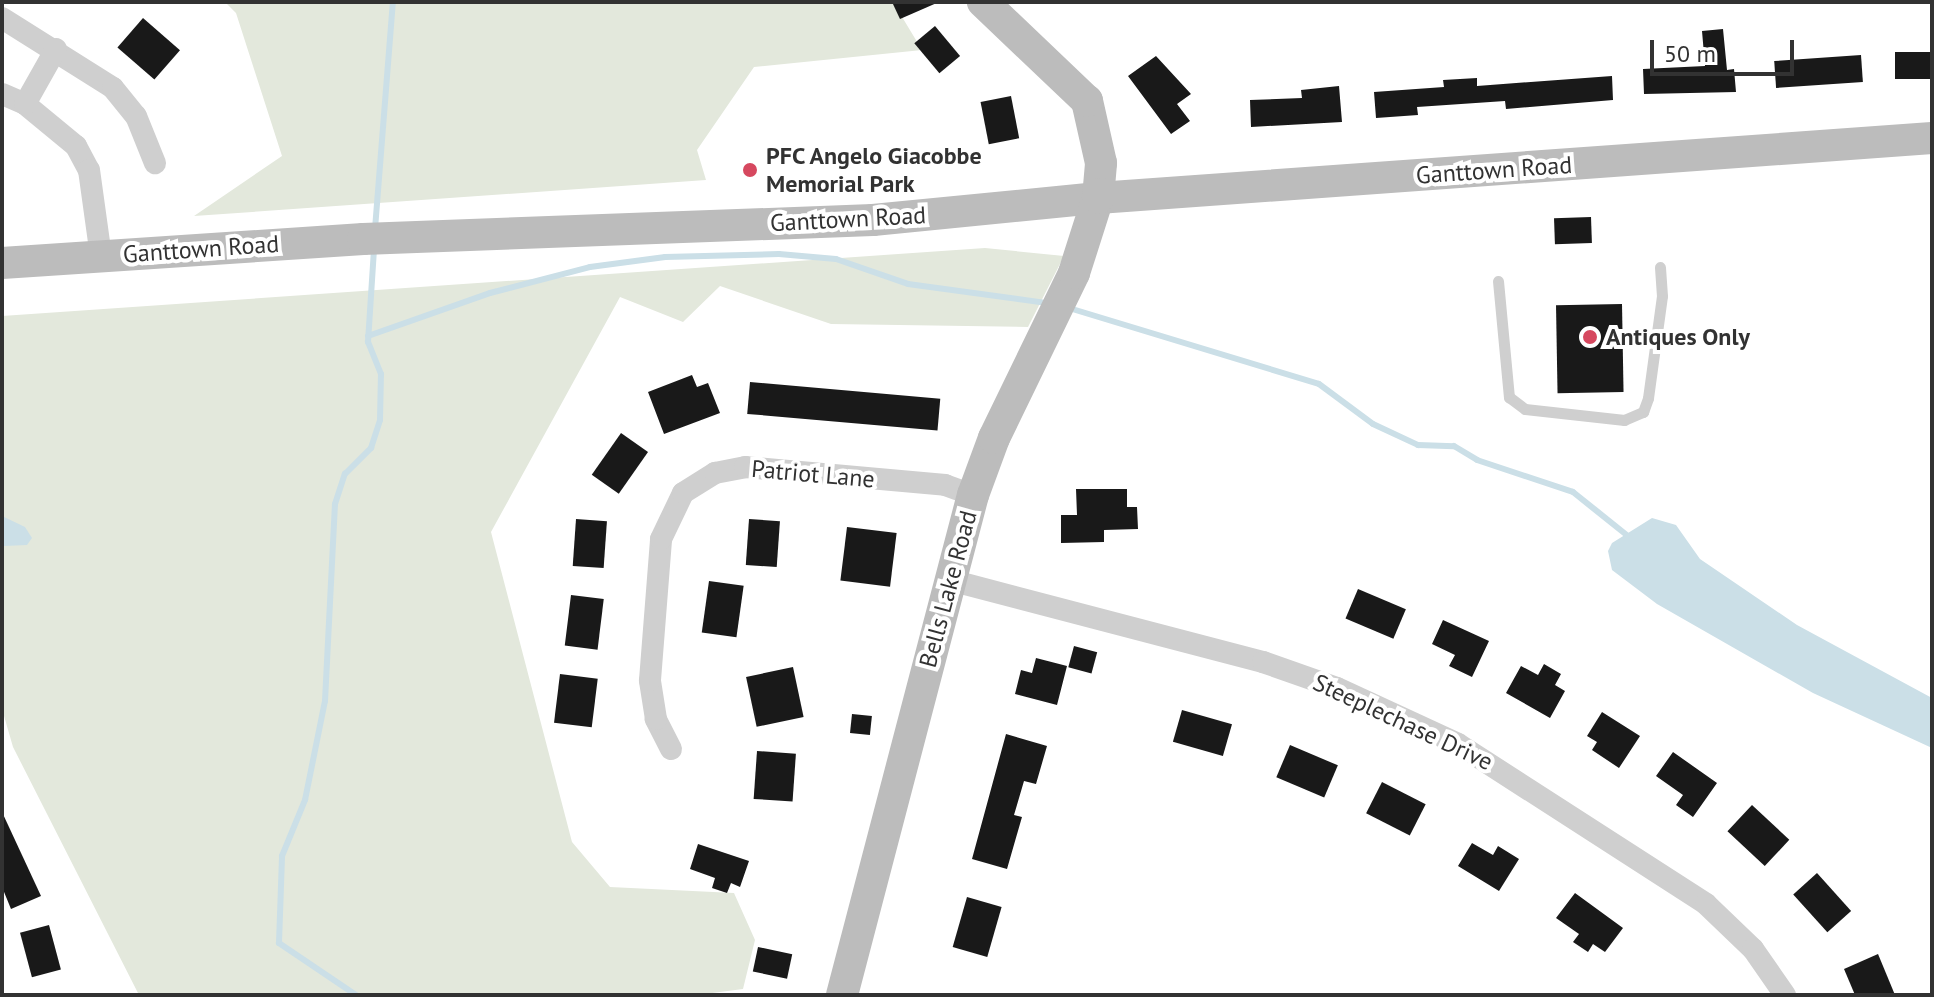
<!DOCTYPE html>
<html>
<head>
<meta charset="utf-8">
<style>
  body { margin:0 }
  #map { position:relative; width:1934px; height:997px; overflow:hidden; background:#fff; font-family:"PT Sans",sans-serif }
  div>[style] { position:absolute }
  .green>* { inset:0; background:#e3e8dc }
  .water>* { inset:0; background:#cbdfe7 }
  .stream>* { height:6px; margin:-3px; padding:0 3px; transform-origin:3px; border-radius:3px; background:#cbdfe7 }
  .building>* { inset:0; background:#191919; transform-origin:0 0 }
  .lane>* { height:11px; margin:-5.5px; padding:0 5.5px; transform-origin:5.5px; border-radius:5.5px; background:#cfcfcf }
  .street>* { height:22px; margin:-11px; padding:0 11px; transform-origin:11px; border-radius:11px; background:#cfcfcf }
  .secondary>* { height:32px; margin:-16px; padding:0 16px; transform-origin:16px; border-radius:16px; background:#bcbcbc }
  .dots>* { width:22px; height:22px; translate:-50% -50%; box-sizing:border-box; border:4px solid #fff; border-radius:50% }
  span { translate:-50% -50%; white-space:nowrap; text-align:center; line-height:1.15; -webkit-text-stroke:8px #fff; paint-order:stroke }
  .poi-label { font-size:24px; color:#323232; font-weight:700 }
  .left { translate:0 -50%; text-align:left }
  .street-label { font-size:24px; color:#323232 }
  .frame { position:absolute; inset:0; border:4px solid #323232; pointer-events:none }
  .scale { position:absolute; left:1650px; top:40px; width:144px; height:36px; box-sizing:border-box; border:4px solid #323232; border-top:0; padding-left:10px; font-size:24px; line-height:28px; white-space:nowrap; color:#323232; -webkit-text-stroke:6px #fff; paint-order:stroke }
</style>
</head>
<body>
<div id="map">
  <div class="green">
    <i style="clip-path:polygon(225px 2px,893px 2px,922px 50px,754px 67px,697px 150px,706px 180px,194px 216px,282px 156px,236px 13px)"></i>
    <i style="clip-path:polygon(985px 248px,1064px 256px,1028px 327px,831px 324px,720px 286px,683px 322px,620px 297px,491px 532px,572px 842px,610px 887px,734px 893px,755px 940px,743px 989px,697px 995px,139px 995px,13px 747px,2px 709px,2px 316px)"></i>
  </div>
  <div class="water">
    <i style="clip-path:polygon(2px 516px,25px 527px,32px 538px,27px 545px,4px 546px)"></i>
    <i style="clip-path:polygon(1652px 518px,1676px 525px,1700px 559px,1797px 625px,1932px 698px,1932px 748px,1813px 693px,1657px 604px,1612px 570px,1608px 551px,1612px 543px)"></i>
  </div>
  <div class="stream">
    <i style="left:375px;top:229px;width:228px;rotate:-85.5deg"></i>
    <i style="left:1069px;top:308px;width:261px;rotate:16.9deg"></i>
    <i style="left:1319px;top:384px;width:67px;rotate:36.5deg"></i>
    <i style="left:1373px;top:424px;width:50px;rotate:25deg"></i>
    <i style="left:1418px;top:445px;width:36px;rotate:2deg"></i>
    <i style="left:1454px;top:446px;width:27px;rotate:31deg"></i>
    <i style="left:1477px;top:460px;width:101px;rotate:18.4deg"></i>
    <i style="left:1573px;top:492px;width:70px;rotate:38.7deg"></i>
    <i style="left:368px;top:336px;width:129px;rotate:-19.4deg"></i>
    <i style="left:490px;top:293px;width:103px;rotate:-14.6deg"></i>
    <i style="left:590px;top:267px;width:76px;rotate:-7.6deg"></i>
    <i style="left:665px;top:257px;width:114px;rotate:-1.5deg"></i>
    <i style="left:779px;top:254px;width:57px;rotate:5deg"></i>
    <i style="left:836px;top:259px;width:76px;rotate:19.1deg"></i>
    <i style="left:908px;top:284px;width:139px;rotate:7.8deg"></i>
    <i style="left:356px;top:995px;width:93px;rotate:-146deg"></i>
    <i style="left:279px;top:943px;width:87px;rotate:-88deg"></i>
    <i style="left:282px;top:856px;width:61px;rotate:-67.7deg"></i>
    <i style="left:305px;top:800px;width:101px;rotate:-78.6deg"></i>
    <i style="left:325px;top:701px;width:197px;rotate:-87.1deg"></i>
    <i style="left:335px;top:504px;width:32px;rotate:-72deg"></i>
    <i style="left:345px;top:474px;width:37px;rotate:-45deg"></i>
    <i style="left:371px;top:448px;width:29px;rotate:-72deg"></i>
    <i style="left:380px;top:420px;width:46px;rotate:-88.8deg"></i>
    <i style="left:381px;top:374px;width:35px;rotate:-112deg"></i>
    <i style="left:368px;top:342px;width:94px;rotate:-86.3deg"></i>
  </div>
  <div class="building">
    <i style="clip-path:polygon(892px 2px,939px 2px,900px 19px)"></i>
    <i style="left:143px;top:18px;width:49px;height:39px;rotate:41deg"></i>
    <i style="left:935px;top:26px;width:39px;height:27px;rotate:50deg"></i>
    <i style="clip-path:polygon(1723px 29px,1727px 70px,1734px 69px,1736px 92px,1644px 94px,1643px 69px,1705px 66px,1702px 31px)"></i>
    <i style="left:1932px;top:52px;width:27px;height:37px;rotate:90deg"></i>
    <i style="left:1861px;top:55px;width:27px;height:87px;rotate:86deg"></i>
    <i style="clip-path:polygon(1156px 56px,1191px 94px,1177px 104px,1190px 121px,1171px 134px,1128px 76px)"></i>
    <i style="clip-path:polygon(1612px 76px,1613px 100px,1506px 109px,1505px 101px,1417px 107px,1418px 115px,1376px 118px,1374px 92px,1444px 87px,1443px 80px,1477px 78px,1477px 86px)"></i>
    <i style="clip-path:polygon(1339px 86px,1342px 122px,1251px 127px,1250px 100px,1302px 98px,1301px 90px)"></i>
    <i style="left:1011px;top:96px;width:43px;height:31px;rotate:79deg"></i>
    <i style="left:1591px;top:217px;width:26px;height:37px;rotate:88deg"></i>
    <i style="left:1622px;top:304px;width:88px;height:66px;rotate:89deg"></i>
    <i style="clip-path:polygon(692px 375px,697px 387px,708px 383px,720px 413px,664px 434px,648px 392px)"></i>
    <i style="left:750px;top:382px;width:191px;height:32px;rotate:5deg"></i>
    <i style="left:621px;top:433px;width:33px;height:51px;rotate:35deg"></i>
    <i style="clip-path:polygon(1076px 489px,1127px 489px,1127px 507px,1137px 507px,1138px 529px,1104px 530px,1104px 542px,1061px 543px,1061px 515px,1077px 515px)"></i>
    <i style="left:576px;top:519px;width:31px;height:47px;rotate:4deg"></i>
    <i style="left:749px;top:519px;width:31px;height:46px;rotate:4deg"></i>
    <i style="left:847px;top:527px;width:50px;height:54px;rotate:7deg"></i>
    <i style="left:709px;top:581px;width:35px;height:52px;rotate:8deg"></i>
    <i style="left:1358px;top:589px;width:52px;height:32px;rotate:23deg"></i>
    <i style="left:571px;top:595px;width:33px;height:51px;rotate:7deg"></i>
    <i style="clip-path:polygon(1443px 620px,1489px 641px,1472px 677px,1449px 666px,1455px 655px,1432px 644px)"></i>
    <i style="left:1074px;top:646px;width:24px;height:22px;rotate:15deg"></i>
    <i style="clip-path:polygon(1036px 658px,1067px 666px,1057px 705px,1015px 694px,1021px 670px,1032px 673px)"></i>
    <i style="clip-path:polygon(1544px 664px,1561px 674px,1555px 685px,1565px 691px,1550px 718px,1506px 693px,1521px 666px,1538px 675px)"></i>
    <i style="left:793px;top:667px;width:51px;height:48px;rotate:78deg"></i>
    <i style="left:560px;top:674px;width:38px;height:49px;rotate:7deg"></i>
    <i style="left:1182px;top:710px;width:52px;height:33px;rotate:16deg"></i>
    <i style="clip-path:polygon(1602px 712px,1640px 736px,1619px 768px,1592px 750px,1597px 742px,1587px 736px)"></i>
    <i style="left:852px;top:714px;width:20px;height:19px;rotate:6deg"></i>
    <i style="clip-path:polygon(1006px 734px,1047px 746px,1036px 784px,1024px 781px,1014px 815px,1022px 817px,1007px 869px,972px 859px)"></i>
    <i style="left:1290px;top:745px;width:52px;height:35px;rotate:23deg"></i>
    <i style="left:757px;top:751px;width:39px;height:48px;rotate:4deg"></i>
    <i style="clip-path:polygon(1673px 752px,1717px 783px,1693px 817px,1676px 805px,1683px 795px,1656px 776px)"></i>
    <i style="left:1382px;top:782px;width:49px;height:35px;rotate:27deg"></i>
    <i style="left:1752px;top:805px;width:51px;height:36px;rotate:43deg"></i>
    <i style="clip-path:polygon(2px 812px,41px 896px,11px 909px,2px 887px)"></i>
    <i style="clip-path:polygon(1472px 843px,1493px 855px,1498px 846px,1519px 859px,1499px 891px,1458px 866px)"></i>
    <i style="clip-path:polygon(698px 844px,749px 861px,740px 887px,731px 883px,727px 893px,712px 888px,715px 878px,690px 869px)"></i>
    <i style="left:1817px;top:873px;width:51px;height:32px;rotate:48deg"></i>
    <i style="clip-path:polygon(1575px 893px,1623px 928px,1605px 952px,1593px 944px,1588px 952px,1573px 942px,1579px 934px,1556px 918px)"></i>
    <i style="left:967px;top:897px;width:36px;height:52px;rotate:16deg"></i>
    <i style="left:49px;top:925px;width:46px;height:30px;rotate:75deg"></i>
    <i style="left:758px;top:947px;width:35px;height:25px;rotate:12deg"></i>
    <i style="clip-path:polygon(1878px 954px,1895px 995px,1855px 995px,1844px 969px)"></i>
  </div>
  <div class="lane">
    <i style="left:1498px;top:281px;width:117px;rotate:84.6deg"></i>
    <i style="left:1509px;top:397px;width:20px;rotate:37deg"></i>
    <i style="left:1525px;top:409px;width:100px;rotate:6.3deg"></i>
    <i style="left:1624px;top:420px;width:21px;rotate:-23deg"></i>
    <i style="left:1643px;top:412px;width:15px;rotate:-70deg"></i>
    <i style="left:1648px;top:398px;width:103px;rotate:-82.2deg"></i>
    <i style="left:1662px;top:296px;width:29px;rotate:-94deg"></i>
  </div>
  <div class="street">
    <i style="left:2px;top:18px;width:131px;rotate:32.2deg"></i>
    <i style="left:113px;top:88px;width:36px;rotate:51deg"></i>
    <i style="left:136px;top:116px;width:51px;rotate:68deg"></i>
    <i style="left:2px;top:94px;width:25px;rotate:23deg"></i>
    <i style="left:25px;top:104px;width:66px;rotate:39.5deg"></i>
    <i style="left:76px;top:146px;width:27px;rotate:62deg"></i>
    <i style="left:89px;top:170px;width:87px;rotate:82.1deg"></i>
    <i style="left:25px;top:104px;width:63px;rotate:-60.6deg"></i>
    <i style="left:950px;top:580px;width:324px;rotate:14.7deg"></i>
    <i style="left:1263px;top:662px;width:78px;rotate:19.4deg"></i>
    <i style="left:1337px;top:688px;width:133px;rotate:24.8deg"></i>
    <i style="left:1458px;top:744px;width:295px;rotate:32.8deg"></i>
    <i style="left:1706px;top:904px;width:65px;rotate:43.8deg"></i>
    <i style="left:1753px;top:949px;width:56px;rotate:55.2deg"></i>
    <i style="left:671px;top:749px;width:34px;rotate:-117deg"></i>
    <i style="left:656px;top:719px;width:39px;rotate:-99deg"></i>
    <i style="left:650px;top:680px;width:141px;rotate:-85.5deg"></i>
    <i style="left:661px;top:539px;width:51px;rotate:-64.4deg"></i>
    <i style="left:683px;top:493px;width:38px;rotate:-32deg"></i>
    <i style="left:715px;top:473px;width:31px;rotate:-11deg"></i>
    <i style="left:745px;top:467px;width:201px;rotate:5.1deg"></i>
    <i style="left:945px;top:485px;width:30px;rotate:20deg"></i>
  </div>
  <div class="secondary">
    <i style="left:2px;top:263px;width:362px;rotate:-3.8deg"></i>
    <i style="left:363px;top:239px;width:510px;rotate:-2.13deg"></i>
    <i style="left:873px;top:220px;width:226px;rotate:-5.6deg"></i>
    <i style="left:1098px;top:198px;width:836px;rotate:-4.11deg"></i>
    <i style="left:842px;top:995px;width:517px;rotate:-75.32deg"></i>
    <i style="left:973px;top:495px;width:61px;rotate:-69.8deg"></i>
    <i style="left:994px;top:438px;width:183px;rotate:-64.1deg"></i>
    <i style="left:1074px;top:273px;width:79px;rotate:-72.3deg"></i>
    <i style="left:1098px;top:198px;width:35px;rotate:-85deg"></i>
    <i style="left:1101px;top:163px;width:64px;rotate:-102.7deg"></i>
    <i style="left:1087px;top:101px;width:144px;rotate:-136.4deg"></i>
  </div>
  <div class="dots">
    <i style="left:750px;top:170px;background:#d6485f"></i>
    <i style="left:1590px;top:337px;background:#d6485f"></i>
  </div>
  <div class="poi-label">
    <span class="left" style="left:766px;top:170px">PFC Angelo Giacobbe<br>Memorial Park</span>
    <span class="left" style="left:1606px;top:337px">Antiques Only</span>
  </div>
  <div class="street-label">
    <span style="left:1494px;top:170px;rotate:-4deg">Ganttown Road</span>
    <span style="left:848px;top:219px;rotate:-3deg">Ganttown Road</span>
    <span style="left:201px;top:249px;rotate:-4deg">Ganttown Road</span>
    <span style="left:813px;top:474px;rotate:5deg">Patriot Lane</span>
    <span style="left:948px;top:589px;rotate:-75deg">Bells Lake Road</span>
    <span style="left:1403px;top:722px;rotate:25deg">Steeplechase Drive</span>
  </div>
  <div class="frame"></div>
  <div class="scale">50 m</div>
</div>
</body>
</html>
